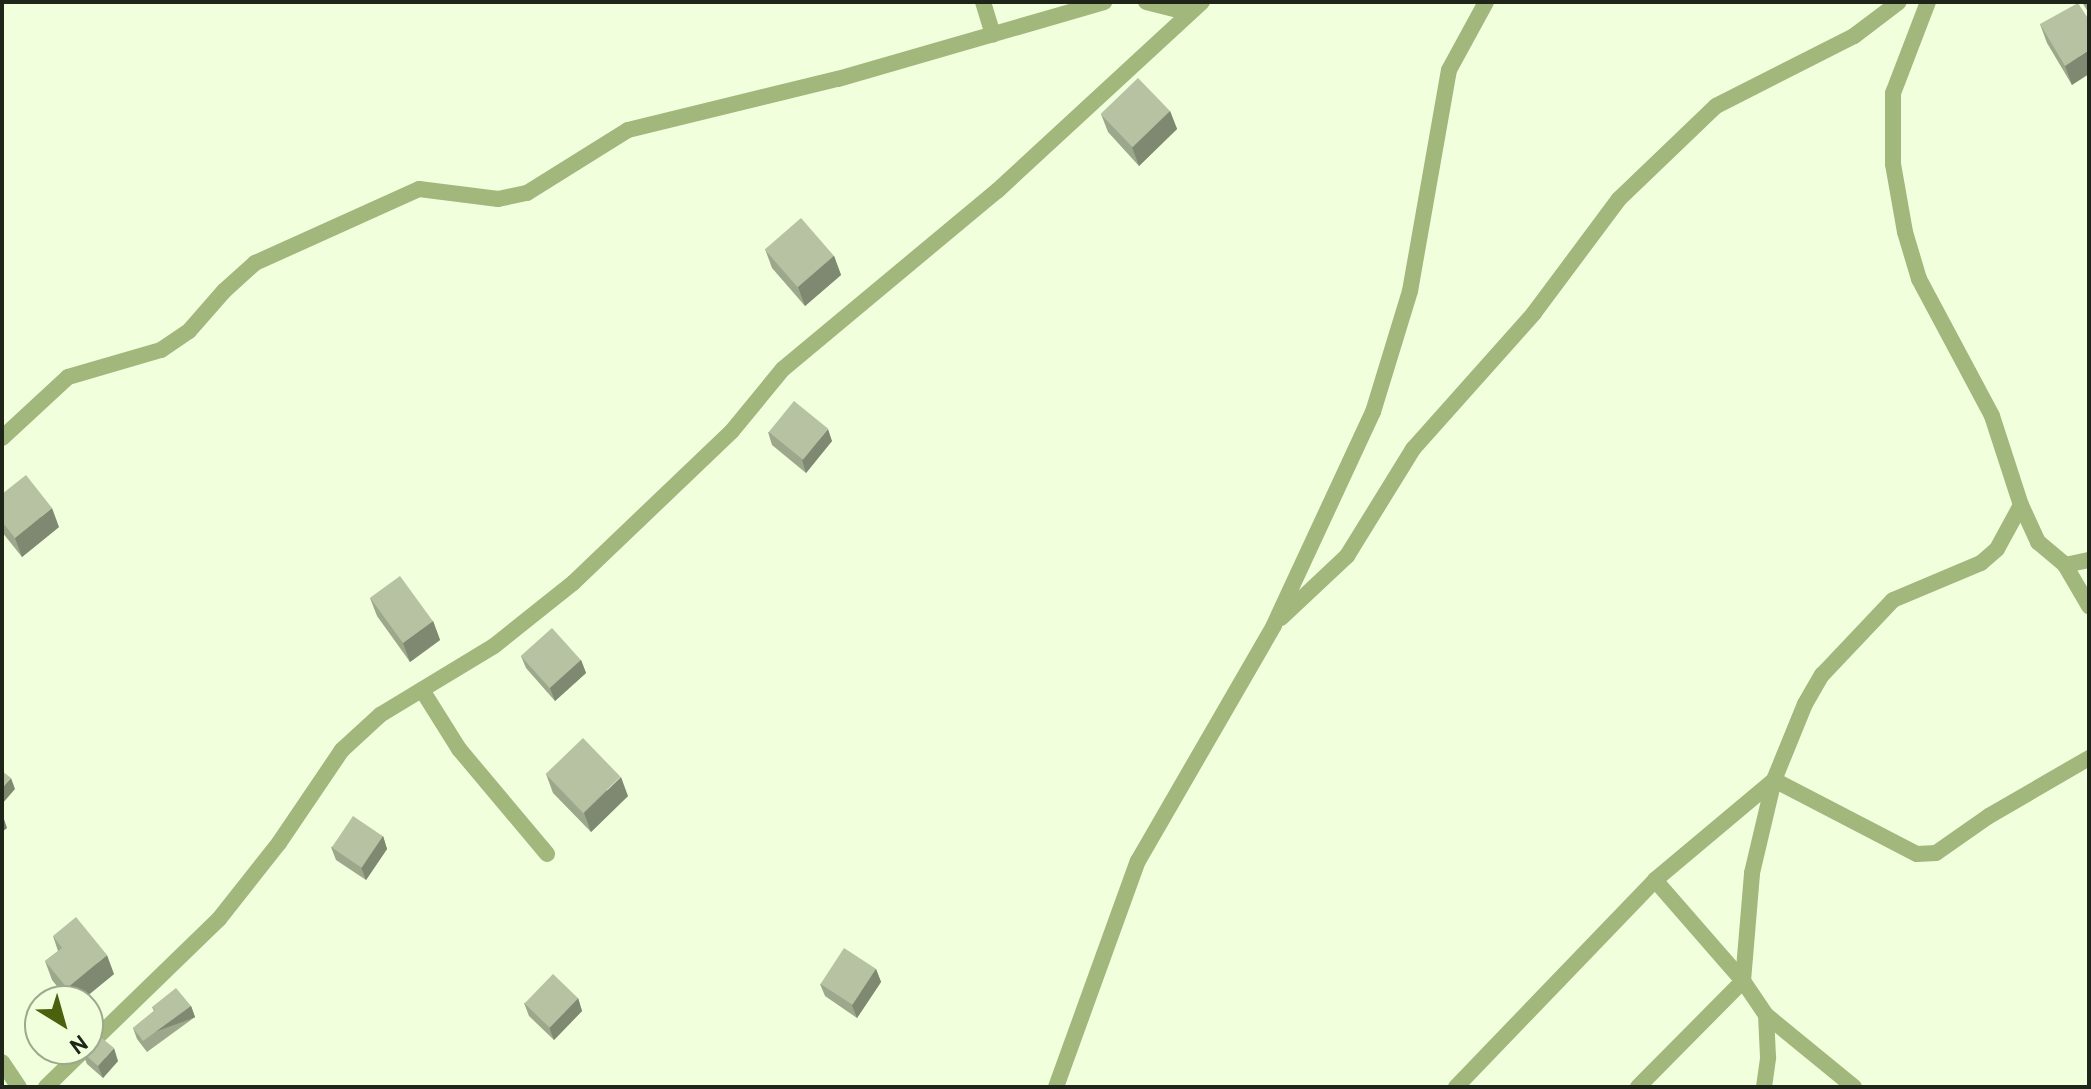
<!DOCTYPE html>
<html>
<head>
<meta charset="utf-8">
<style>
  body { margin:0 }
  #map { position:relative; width:2091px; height:1089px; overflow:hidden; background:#f1ffdd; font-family:Overpass,sans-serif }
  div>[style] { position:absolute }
  .street>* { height:16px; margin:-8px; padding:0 8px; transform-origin:8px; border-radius:8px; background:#a1b77c }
  .wall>* { inset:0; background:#9da78b }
  .shaded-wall>* { inset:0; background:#7f8871; transform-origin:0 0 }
  .building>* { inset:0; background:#b6c2a2; transform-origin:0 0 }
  span { translate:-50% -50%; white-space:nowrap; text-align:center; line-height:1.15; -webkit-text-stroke:7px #f1ffdd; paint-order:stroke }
  .frame { position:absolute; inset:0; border:4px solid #202519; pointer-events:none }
  .north { position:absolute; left:24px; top:985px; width:80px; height:80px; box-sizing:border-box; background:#f1ffdd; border:2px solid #9da88f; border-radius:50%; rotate:143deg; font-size:22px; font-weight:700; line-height:32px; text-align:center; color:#202519 }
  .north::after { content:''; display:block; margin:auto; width:28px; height:36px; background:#4a610d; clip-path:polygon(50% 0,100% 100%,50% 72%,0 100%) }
</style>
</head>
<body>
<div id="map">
  <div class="street">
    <i style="left:983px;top:2px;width:34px;rotate:73deg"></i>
    <i style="left:1146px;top:2px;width:45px;rotate:14deg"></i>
    <i style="left:1928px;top:2px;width:97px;rotate:111deg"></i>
    <i style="left:1893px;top:93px;width:71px;rotate:90deg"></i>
    <i style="left:1893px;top:164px;width:69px;rotate:80deg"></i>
    <i style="left:1905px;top:232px;width:49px;rotate:73.4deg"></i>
    <i style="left:1919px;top:279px;width:155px;rotate:61.9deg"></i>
    <i style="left:1992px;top:416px;width:94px;rotate:72deg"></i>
    <i style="left:2021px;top:505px;width:41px;rotate:65.3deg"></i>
    <i style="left:2038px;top:542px;width:35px;rotate:40deg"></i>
    <i style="left:2065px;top:565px;width:25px;rotate:-12deg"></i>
    <i style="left:2px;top:438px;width:90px;rotate:-42.7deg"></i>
    <i style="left:68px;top:377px;width:97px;rotate:-16.2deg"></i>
    <i style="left:161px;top:350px;width:34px;rotate:-34deg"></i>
    <i style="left:189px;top:331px;width:53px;rotate:-48.8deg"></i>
    <i style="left:224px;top:291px;width:42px;rotate:-42.1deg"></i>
    <i style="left:255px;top:263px;width:180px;rotate:-24.3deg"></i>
    <i style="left:419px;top:189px;width:80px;rotate:7.2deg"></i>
    <i style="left:498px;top:199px;width:30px;rotate:-12deg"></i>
    <i style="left:527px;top:193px;width:119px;rotate:-32deg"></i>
    <i style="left:628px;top:130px;width:216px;rotate:-13.7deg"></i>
    <i style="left:838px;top:79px;width:277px;rotate:-16.1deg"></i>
    <i style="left:2065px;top:565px;width:48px;rotate:59.7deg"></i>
    <i style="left:1281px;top:618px;width:91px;rotate:-43.2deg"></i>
    <i style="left:1347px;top:556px;width:126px;rotate:-58.3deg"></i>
    <i style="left:1413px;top:449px;width:182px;rotate:-48.3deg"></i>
    <i style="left:1534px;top:313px;width:142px;rotate:-53.3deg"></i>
    <i style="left:1619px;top:199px;width:134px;rotate:-43.8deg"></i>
    <i style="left:1716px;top:106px;width:155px;rotate:-26.9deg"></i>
    <i style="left:1854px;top:36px;width:56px;rotate:-37.1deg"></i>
    <i style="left:422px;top:690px;width:70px;rotate:57.9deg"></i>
    <i style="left:459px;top:749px;width:137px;rotate:50deg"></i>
    <i style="left:1766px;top:1015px;width:114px;rotate:39.3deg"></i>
    <i style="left:88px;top:1046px;width:182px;rotate:-44.1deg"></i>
    <i style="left:219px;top:919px;width:97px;rotate:-51.7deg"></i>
    <i style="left:279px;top:843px;width:112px;rotate:-55.9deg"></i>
    <i style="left:342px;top:750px;width:52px;rotate:-42.6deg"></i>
    <i style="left:380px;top:715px;width:133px;rotate:-31.2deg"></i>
    <i style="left:494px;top:646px;width:101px;rotate:-38.6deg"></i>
    <i style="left:573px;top:583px;width:220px;rotate:-43.7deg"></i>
    <i style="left:732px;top:431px;width:80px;rotate:-50.6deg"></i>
    <i style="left:783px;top:369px;width:278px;rotate:-39.8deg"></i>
    <i style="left:997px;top:191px;width:279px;rotate:-42.7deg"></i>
    <i style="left:2px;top:1062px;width:30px;rotate:56deg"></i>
    <i style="left:46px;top:1087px;width:54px;rotate:-44.3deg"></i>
    <i style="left:1056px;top:1087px;width:240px;rotate:-70.1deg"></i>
    <i style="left:1138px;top:861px;width:272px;rotate:-60deg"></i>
    <i style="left:1274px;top:625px;width:235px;rotate:-65.1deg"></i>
    <i style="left:1373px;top:412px;width:127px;rotate:-73deg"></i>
    <i style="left:1410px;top:291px;width:224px;rotate:-80deg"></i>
    <i style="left:1449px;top:70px;width:77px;rotate:-61.4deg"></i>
    <i style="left:1456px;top:1087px;width:287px;rotate:-46.1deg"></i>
    <i style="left:1655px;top:880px;width:155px;rotate:-40deg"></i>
    <i style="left:1774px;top:780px;width:161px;rotate:27.4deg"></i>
    <i style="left:1917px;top:854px;width:19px;rotate:-3deg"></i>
    <i style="left:1936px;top:853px;width:65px;rotate:-34.9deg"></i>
    <i style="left:1989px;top:816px;width:116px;rotate:-30.1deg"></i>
    <i style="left:1638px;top:1087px;width:149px;rotate:-45.3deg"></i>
    <i style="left:1743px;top:981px;width:134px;rotate:-131.1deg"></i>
    <i style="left:1764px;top:1087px;width:30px;rotate:-82deg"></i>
    <i style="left:1768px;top:1057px;width:42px;rotate:-92.7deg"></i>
    <i style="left:1766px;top:1015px;width:41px;rotate:-124.1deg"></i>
    <i style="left:1743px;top:981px;width:108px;rotate:-85.2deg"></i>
    <i style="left:1752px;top:873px;width:96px;rotate:-76.7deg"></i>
    <i style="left:1774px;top:780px;width:82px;rotate:-67.8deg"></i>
    <i style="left:1805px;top:704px;width:34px;rotate:-60deg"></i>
    <i style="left:1822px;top:675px;width:103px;rotate:-46.6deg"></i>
    <i style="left:1893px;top:600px;width:95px;rotate:-22.8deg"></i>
    <i style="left:1981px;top:563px;width:21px;rotate:-41deg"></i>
    <i style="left:1997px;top:549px;width:50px;rotate:-61.4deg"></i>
  </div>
  <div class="wall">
    <i style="clip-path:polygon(2082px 2px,2089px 2px,2089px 12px,2088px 12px)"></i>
    <i style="clip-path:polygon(2089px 20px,2072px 85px,2047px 43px,2040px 24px)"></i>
    <i style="clip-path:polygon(1170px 111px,1177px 129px,1139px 166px,1108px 132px,1101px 114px)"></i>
    <i style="clip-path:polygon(765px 249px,834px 256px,841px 275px,805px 306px,772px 268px)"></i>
    <i style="clip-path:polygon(768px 432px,832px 441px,806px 473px,772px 445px)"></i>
    <i style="clip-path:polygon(2px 494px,59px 527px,22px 557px,2px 532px)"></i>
    <i style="clip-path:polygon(370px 598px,433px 621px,440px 640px,410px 662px,377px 616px)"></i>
    <i style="clip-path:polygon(521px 656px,581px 660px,586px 673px,555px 701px,526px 668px)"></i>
    <i style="clip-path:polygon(546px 774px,628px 796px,591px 832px,553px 793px)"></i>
    <i style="clip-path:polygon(383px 836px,387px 849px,366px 880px,336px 860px,331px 847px)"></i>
    <i style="clip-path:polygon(53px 936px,114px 974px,81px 1001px,69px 1001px,52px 980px,45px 961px,58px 951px)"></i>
    <i style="clip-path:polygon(876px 969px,881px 982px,857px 1018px,825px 996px,820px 984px)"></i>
    <i style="clip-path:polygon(578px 998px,582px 1011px,554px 1040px,529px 1016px,524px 1003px)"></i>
    <i style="clip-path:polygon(191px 1006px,195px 1017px,147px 1052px,137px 1039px,133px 1028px,154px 1011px,152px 1007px)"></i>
    <i style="clip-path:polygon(82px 1052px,118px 1061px,103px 1078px,87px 1064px)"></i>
  </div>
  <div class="shaded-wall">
    <i style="clip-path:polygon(2089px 50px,2089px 74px,2072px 85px,2065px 66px)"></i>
    <i style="clip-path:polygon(1170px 111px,1177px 129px,1139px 166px,1132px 147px)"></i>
    <i style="clip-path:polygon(834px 256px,841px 275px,805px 306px,798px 287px)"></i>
    <i style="clip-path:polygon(828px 429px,832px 441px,806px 473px,802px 460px)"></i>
    <i style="clip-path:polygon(52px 508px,59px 527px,22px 557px,15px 538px)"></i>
    <i style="clip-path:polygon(433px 621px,440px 640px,410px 662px,403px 643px)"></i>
    <i style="clip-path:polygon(581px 660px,586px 673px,555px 701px,550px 688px)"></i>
    <i style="clip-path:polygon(621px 777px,628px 796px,591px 832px,584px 813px)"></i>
    <i style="clip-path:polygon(11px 778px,15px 789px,2px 804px,2px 788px)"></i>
    <i style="clip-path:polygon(3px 816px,7px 828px,2px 832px,2px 817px)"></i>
    <i style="clip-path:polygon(383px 836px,387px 849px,366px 880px,361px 867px)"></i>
    <i style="clip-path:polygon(107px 955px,114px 974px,81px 1001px,72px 1001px,67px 988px)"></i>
    <i style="clip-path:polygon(876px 969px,881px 982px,857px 1018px,852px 1005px)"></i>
    <i style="clip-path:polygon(578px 998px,582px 1011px,554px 1040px,549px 1027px)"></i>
    <i style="left:191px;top:1006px;width:12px;height:59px;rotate:70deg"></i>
    <i style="clip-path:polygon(114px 1048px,118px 1061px,103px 1078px,98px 1066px)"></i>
  </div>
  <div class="building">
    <i style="clip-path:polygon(2078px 3px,2089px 20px,2089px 50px,2065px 66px,2040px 24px)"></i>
    <i style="left:1138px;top:78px;width:46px;height:52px;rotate:46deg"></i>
    <i style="left:801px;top:218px;width:50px;height:48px;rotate:49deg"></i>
    <i style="left:794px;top:401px;width:44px;height:40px;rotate:39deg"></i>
    <i style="clip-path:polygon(26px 475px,52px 508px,15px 538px,2px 522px,2px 494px)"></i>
    <i style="left:400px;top:576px;width:56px;height:37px;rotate:54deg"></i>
    <i style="left:552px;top:628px;width:43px;height:42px;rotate:48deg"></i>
    <i style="left:583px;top:738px;width:54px;height:52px;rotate:46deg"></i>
    <i style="clip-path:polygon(2px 771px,11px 778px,2px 788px)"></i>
    <i style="left:353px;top:816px;width:36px;height:38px;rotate:34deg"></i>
    <i style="clip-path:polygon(76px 917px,107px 955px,67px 988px,45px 961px,62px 948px,53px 936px)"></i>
    <i style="left:844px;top:948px;width:38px;height:43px;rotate:33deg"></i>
    <i style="left:553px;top:974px;width:35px;height:41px;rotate:44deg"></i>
    <i style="clip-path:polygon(176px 988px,191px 1006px,143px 1041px,133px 1028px,155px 1010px,152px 1007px)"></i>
    <i style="clip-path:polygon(98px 1035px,114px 1048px,98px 1066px,82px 1052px,85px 1049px,88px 1049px,88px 1045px)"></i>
  </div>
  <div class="frame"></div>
  <div class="north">N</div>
</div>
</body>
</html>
